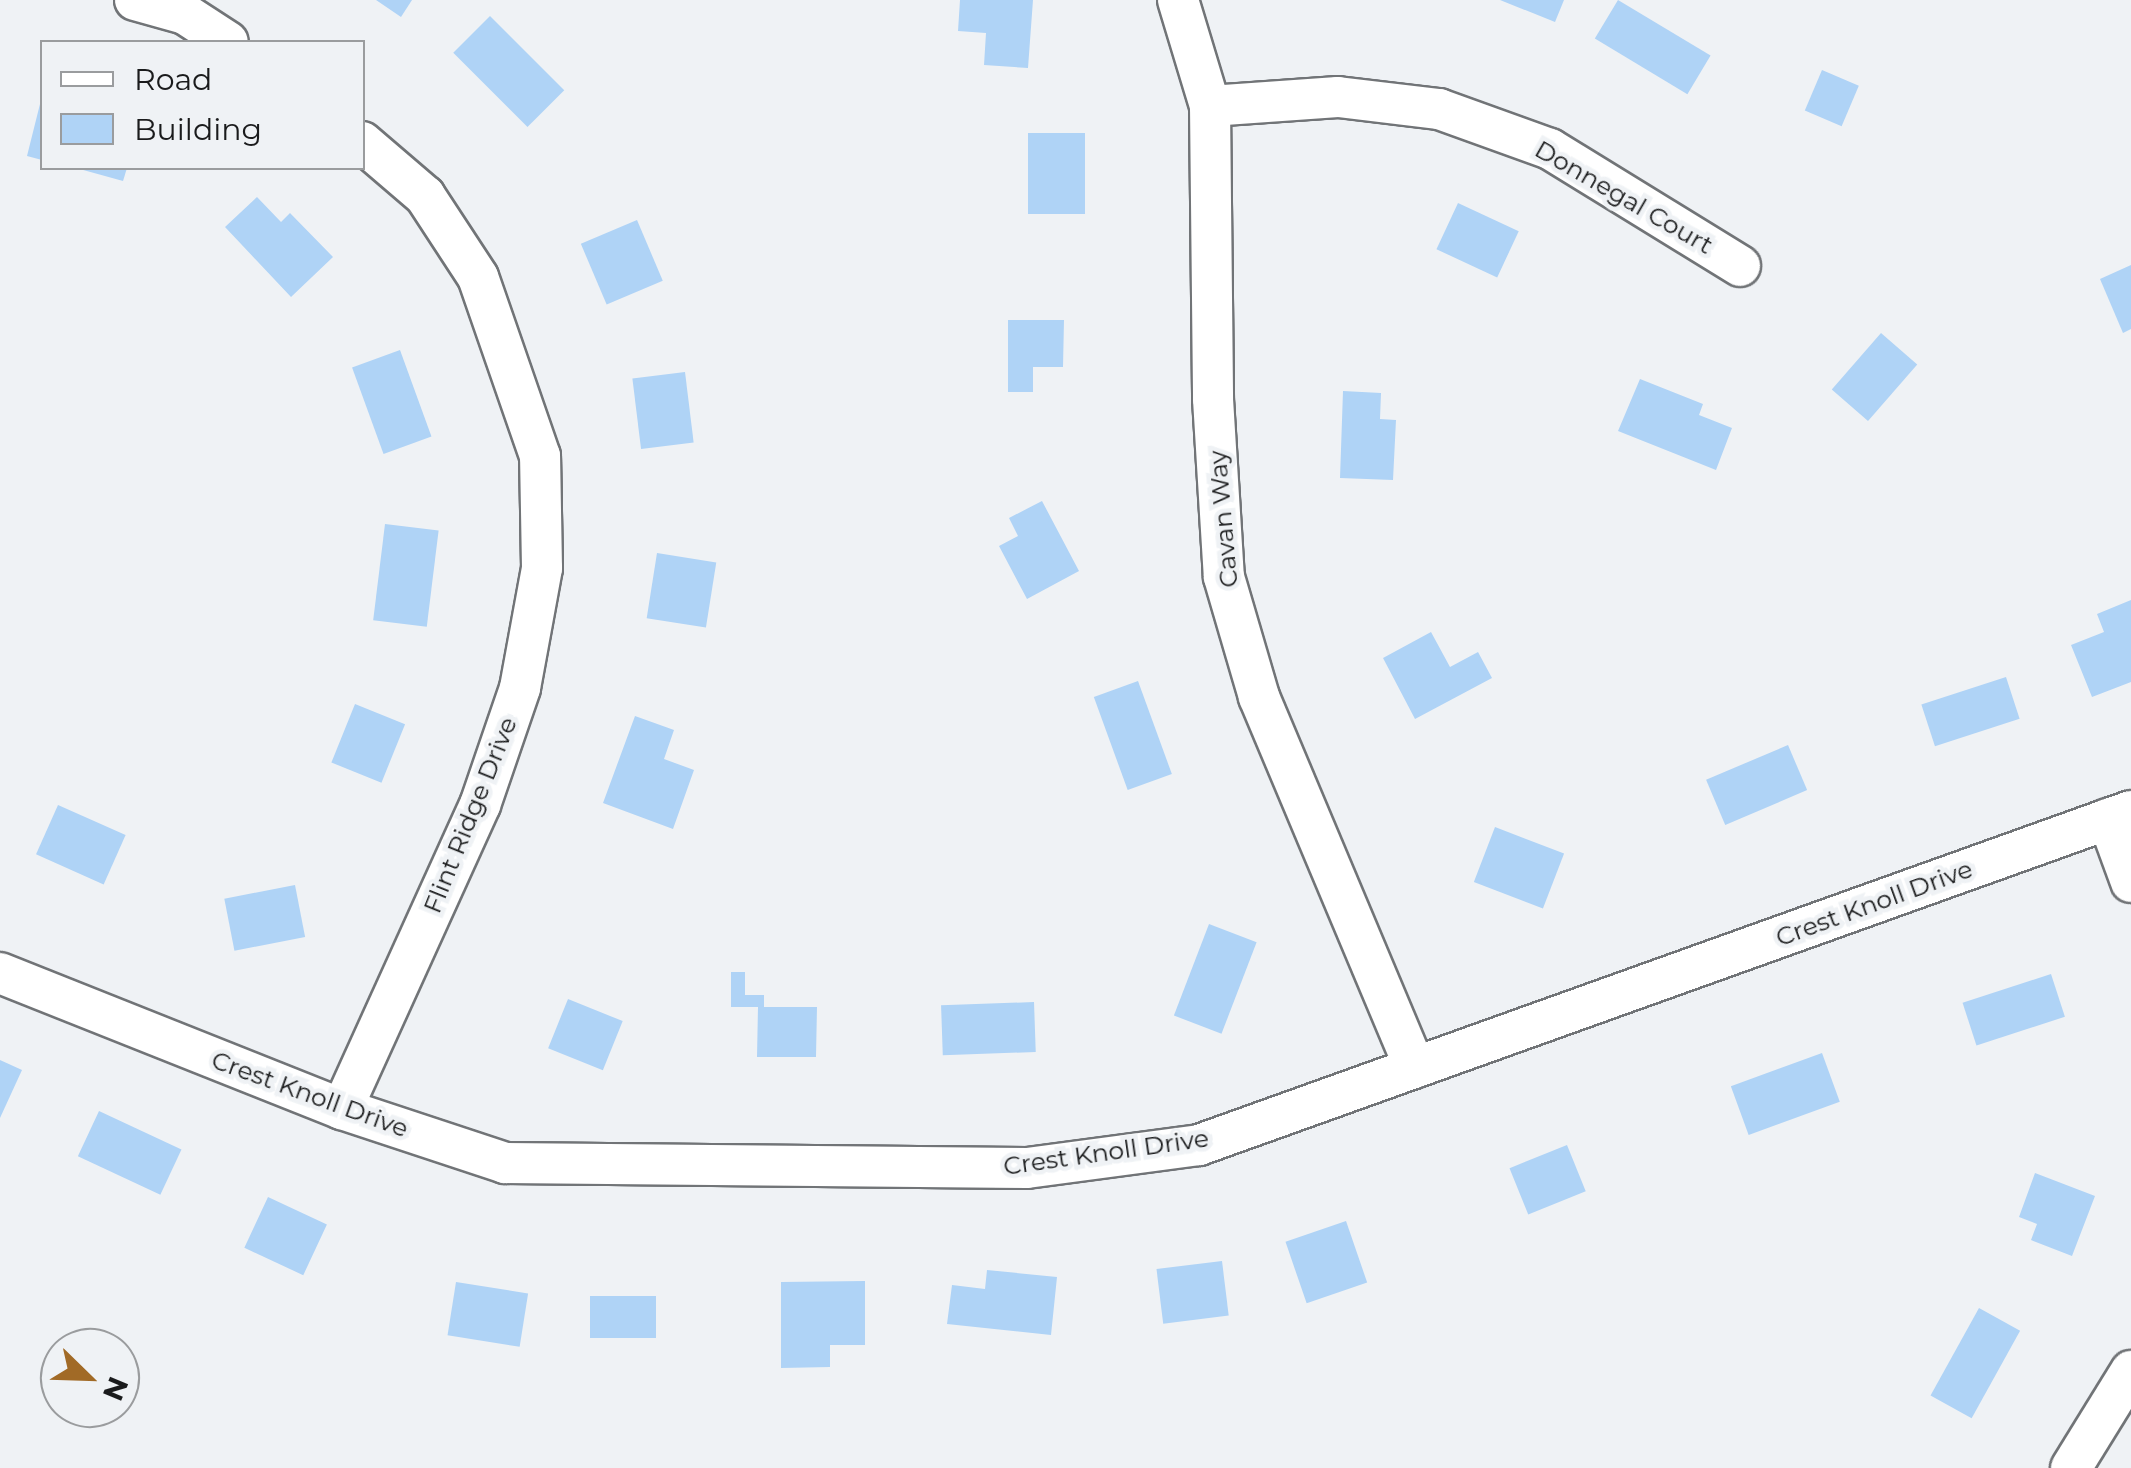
<!DOCTYPE html>
<html>
<head>
<meta charset="utf-8">
<style>
  body { margin:0 }
  #map { position:relative; width:2131px; height:1468px; overflow:hidden; background:#eff2f5; font-family:Montserrat,sans-serif }
  div>[style] { position:absolute }
  .building>* { inset:0; background:#afd3f6; transform-origin:0 0 }
  .roads { filter:drop-shadow(2px 0 #717477) drop-shadow(-2px 0 #717477) drop-shadow(0 2px #717477) drop-shadow(0 -2px #717477) }
  .street>* { height:40px; margin:-20px; padding:0 20px; transform-origin:20px; border-radius:20px; background:#fff }
  span { translate:-50% -50%; white-space:nowrap; text-align:center; line-height:1.15; -webkit-text-stroke:9px #eff2f5; paint-order:stroke }
  .street-label { font-size:25px; color:#1a1b1c }
  .legend { position:absolute; left:40px; top:40px; width:325px; height:130px; box-sizing:border-box; background:#eff2f5; border:2px solid #9a9c9e; margin:0; padding:12px 18px; list-style:none; font-size:30px; color:#1a1b1c }
  .legend li { display:flex; align-items:center; gap:20px; height:50px }
  .legend b { width:50px; border:2px solid #9a9c9e }
  .north { position:absolute; left:40px; top:1328px; width:100px; height:100px; box-sizing:border-box; background:#eff2f5; border:2px solid #9a9c9e; border-radius:50%; rotate:113deg; font-size:28px; font-weight:700; line-height:40px; text-align:center; color:#1a1b1c }
  .north::after { content:''; display:block; margin:auto; width:35px; height:45px; background:#a16a26; clip-path:polygon(50% 0,100% 100%,50% 72%,0 100%) }
</style>
</head>
<body>
<div id="map">
  <div class="building">
    <i style="clip-path:polygon(376px 0,412px 0,401px 17px)"></i>
    <i style="clip-path:polygon(960px 0,1033px 0,1028px 68px,984px 65px,986px 33px,958px 31px)"></i>
    <i style="clip-path:polygon(1500px 0,1564px 0,1555px 22px)"></i>
    <i style="left:1618px;top:0;width:108px;height:45px;rotate:31deg"></i>
    <i style="left:490px;top:16px;width:105px;height:52px;rotate:45deg"></i>
    <i style="left:1822px;top:70px;width:40px;height:44px;rotate:23deg"></i>
    <i style="clip-path:polygon(41px 100px,42px 100px,42px 160px,27px 156px)"></i>
    <i style="left:1085px;top:133px;width:81px;height:57px;rotate:90deg"></i>
    <i style="clip-path:polygon(76px 168px,127px 168px,123px 181px)"></i>
    <i style="clip-path:polygon(257px 197px,281px 222px,290px 213px,333px 257px,291px 297px,225px 227px)"></i>
    <i style="left:1458px;top:203px;width:67px;height:51px;rotate:25deg"></i>
    <i style="left:637px;top:220px;width:66px;height:61px;rotate:67deg"></i>
    <i style="clip-path:polygon(2131px 265px,2131px 329px,2123px 333px,2100px 279px)"></i>
    <i style="clip-path:polygon(1008px 320px,1064px 320px,1063px 367px,1033px 367px,1033px 392px,1008px 392px)"></i>
    <i style="left:1881px;top:333px;width:48px;height:75px;rotate:41deg"></i>
    <i style="left:400px;top:350px;width:92px;height:51px;rotate:70deg"></i>
    <i style="left:685px;top:372px;width:71px;height:53px;rotate:83deg"></i>
    <i style="clip-path:polygon(1640px 379px,1703px 404px,1699px 415px,1732px 428px,1716px 470px,1618px 431px)"></i>
    <i style="clip-path:polygon(1343px 391px,1381px 393px,1380px 419px,1396px 420px,1393px 480px,1340px 478px)"></i>
    <i style="clip-path:polygon(1042px 501px,1079px 571px,1027px 599px,999px 546px,1018px 536px,1009px 518px)"></i>
    <i style="left:385px;top:524px;width:54px;height:97px;rotate:7deg"></i>
    <i style="left:657px;top:553px;width:60px;height:66px;rotate:9deg"></i>
    <i style="clip-path:polygon(2131px 600px,2131px 682px,2092px 697px,2071px 645px,2104px 632px,2097px 614px)"></i>
    <i style="clip-path:polygon(1431px 632px,1450px 667px,1478px 652px,1492px 678px,1415px 719px,1383px 658px)"></i>
    <i style="left:2006px;top:677px;width:44px;height:89px;rotate:72deg"></i>
    <i style="left:1138px;top:681px;width:99px;height:47px;rotate:70deg"></i>
    <i style="left:355px;top:704px;width:54px;height:63px;rotate:22deg"></i>
    <i style="clip-path:polygon(635px 716px,674px 730px,664px 759px,694px 770px,673px 829px,603px 803px)"></i>
    <i style="left:1788px;top:745px;width:49px;height:89px;rotate:67deg"></i>
    <i style="left:58px;top:805px;width:74px;height:54px;rotate:24deg"></i>
    <i style="left:1495px;top:827px;width:74px;height:59px;rotate:21deg"></i>
    <i style="left:295px;top:885px;width:53px;height:72px;rotate:79deg"></i>
    <i style="left:1209px;top:924px;width:51px;height:98px;rotate:21deg"></i>
    <i style="clip-path:polygon(731px 972px,745px 972px,745px 995px,764px 995px,764px 1007px,817px 1007px,816px 1057px,757px 1057px,758px 1007px,731px 1007px)"></i>
    <i style="left:2051px;top:974px;width:45px;height:93px;rotate:72deg"></i>
    <i style="left:568px;top:999px;width:59px;height:53px;rotate:22deg"></i>
    <i style="left:1034px;top:1002px;width:50px;height:93px;rotate:88deg"></i>
    <i style="left:1822px;top:1053px;width:52px;height:97px;rotate:70deg"></i>
    <i style="clip-path:polygon(0 1060px,22px 1070px,0 1118px)"></i>
    <i style="left:99px;top:1111px;width:91px;height:50px;rotate:25deg"></i>
    <i style="left:1567px;top:1145px;width:50px;height:62px;rotate:68deg"></i>
    <i style="clip-path:polygon(2035px 1173px,2095px 1196px,2072px 1256px,2031px 1240px,2037px 1224px,2019px 1217px)"></i>
    <i style="left:268px;top:1197px;width:65px;height:56px;rotate:25deg"></i>
    <i style="left:1346px;top:1221px;width:65px;height:64px;rotate:71deg"></i>
    <i style="left:1222px;top:1261px;width:55px;height:66px;rotate:83deg"></i>
    <i style="clip-path:polygon(987px 1270px,1057px 1277px,1051px 1335px,947px 1324px,952px 1285px,985px 1289px)"></i>
    <i style="clip-path:polygon(865px 1281px,865px 1345px,830px 1345px,830px 1367px,781px 1368px,781px 1282px)"></i>
    <i style="left:456px;top:1282px;width:73px;height:54px;rotate:9deg"></i>
    <i style="left:590px;top:1296px;width:66px;height:42px"></i>
    <i style="left:1979px;top:1308px;width:47px;height:100px;rotate:29deg"></i>
  </div>
  <div class="roads">
    <div class="street">
      <i style="left:135px;top:0;width:52px;rotate:15.6deg"></i>
      <i style="left:185px;top:14px;width:51px;rotate:33.1deg"></i>
      <i style="left:1178px;top:0;width:111px;rotate:73.2deg"></i>
      <i style="left:1210px;top:106px;width:293px;rotate:89.4deg"></i>
      <i style="left:1213px;top:399px;width:178px;rotate:86.5deg"></i>
      <i style="left:1224px;top:577px;width:125px;rotate:73.7deg"></i>
      <i style="left:1259px;top:697px;width:402px;rotate:67.2deg"></i>
      <i style="left:1210px;top:106px;width:128px;rotate:-4deg"></i>
      <i style="left:1338px;top:97px;width:102px;rotate:6.8deg"></i>
      <i style="left:1439px;top:109px;width:118px;rotate:19.8deg"></i>
      <i style="left:1550px;top:149px;width:223px;rotate:31.6deg"></i>
      <i style="left:2108px;top:819px;width:67px;rotate:69.9deg"></i>
      <i style="left:0;top:973px;width:368px;rotate:21.7deg"></i>
      <i style="left:342px;top:1109px;width:172px;rotate:18.3deg"></i>
      <i style="left:505px;top:1163px;width:522px;rotate:0.55deg"></i>
      <i style="left:1027px;top:1168px;width:174px;rotate:-7.6deg"></i>
      <i style="left:1199px;top:1145px;width:990px;rotate:-19.72deg"></i>
      <i style="left:342px;top:1109px;width:334px;rotate:-65.6deg"></i>
      <i style="left:480px;top:805px;width:124px;rotate:-71.1deg"></i>
      <i style="left:520px;top:688px;width:122px;rotate:-79.6deg"></i>
      <i style="left:542px;top:568px;width:112px;rotate:-91deg"></i>
      <i style="left:540px;top:456px;width:189px;rotate:-109.1deg"></i>
      <i style="left:478px;top:277px;width:97px;rotate:-123.2deg"></i>
      <i style="left:425px;top:196px;width:83px;rotate:-139.4deg"></i>
      <i style="left:2071px;top:1468px;width:114px;rotate:-58.3deg"></i>
    </div>
  </div>
  <div class="street-label">
    <span style="left:1624px;top:197px;rotate:30deg">Donnegal Court</span>
    <span style="left:1223px;top:519px;rotate:-95deg">Cavan Way</span>
    <span style="left:470px;top:815px;rotate:-68deg">Flint Ridge Drive</span>
    <span style="left:1874px;top:903px;rotate:-20deg">Crest Knoll Drive</span>
    <span style="left:310px;top:1094px;rotate:20deg">Crest Knoll Drive</span>
    <span style="left:1106px;top:1152px;rotate:-8deg">Crest Knoll Drive</span>
  </div>
  <ul class="legend">
  <li><b style="height:12px;background:#fff"></b>Road</li>
  <li><b style="height:28px;background:#afd3f6"></b>Building</li>
  </ul>
  <div class="north">N</div>
</div>
</body>
</html>
